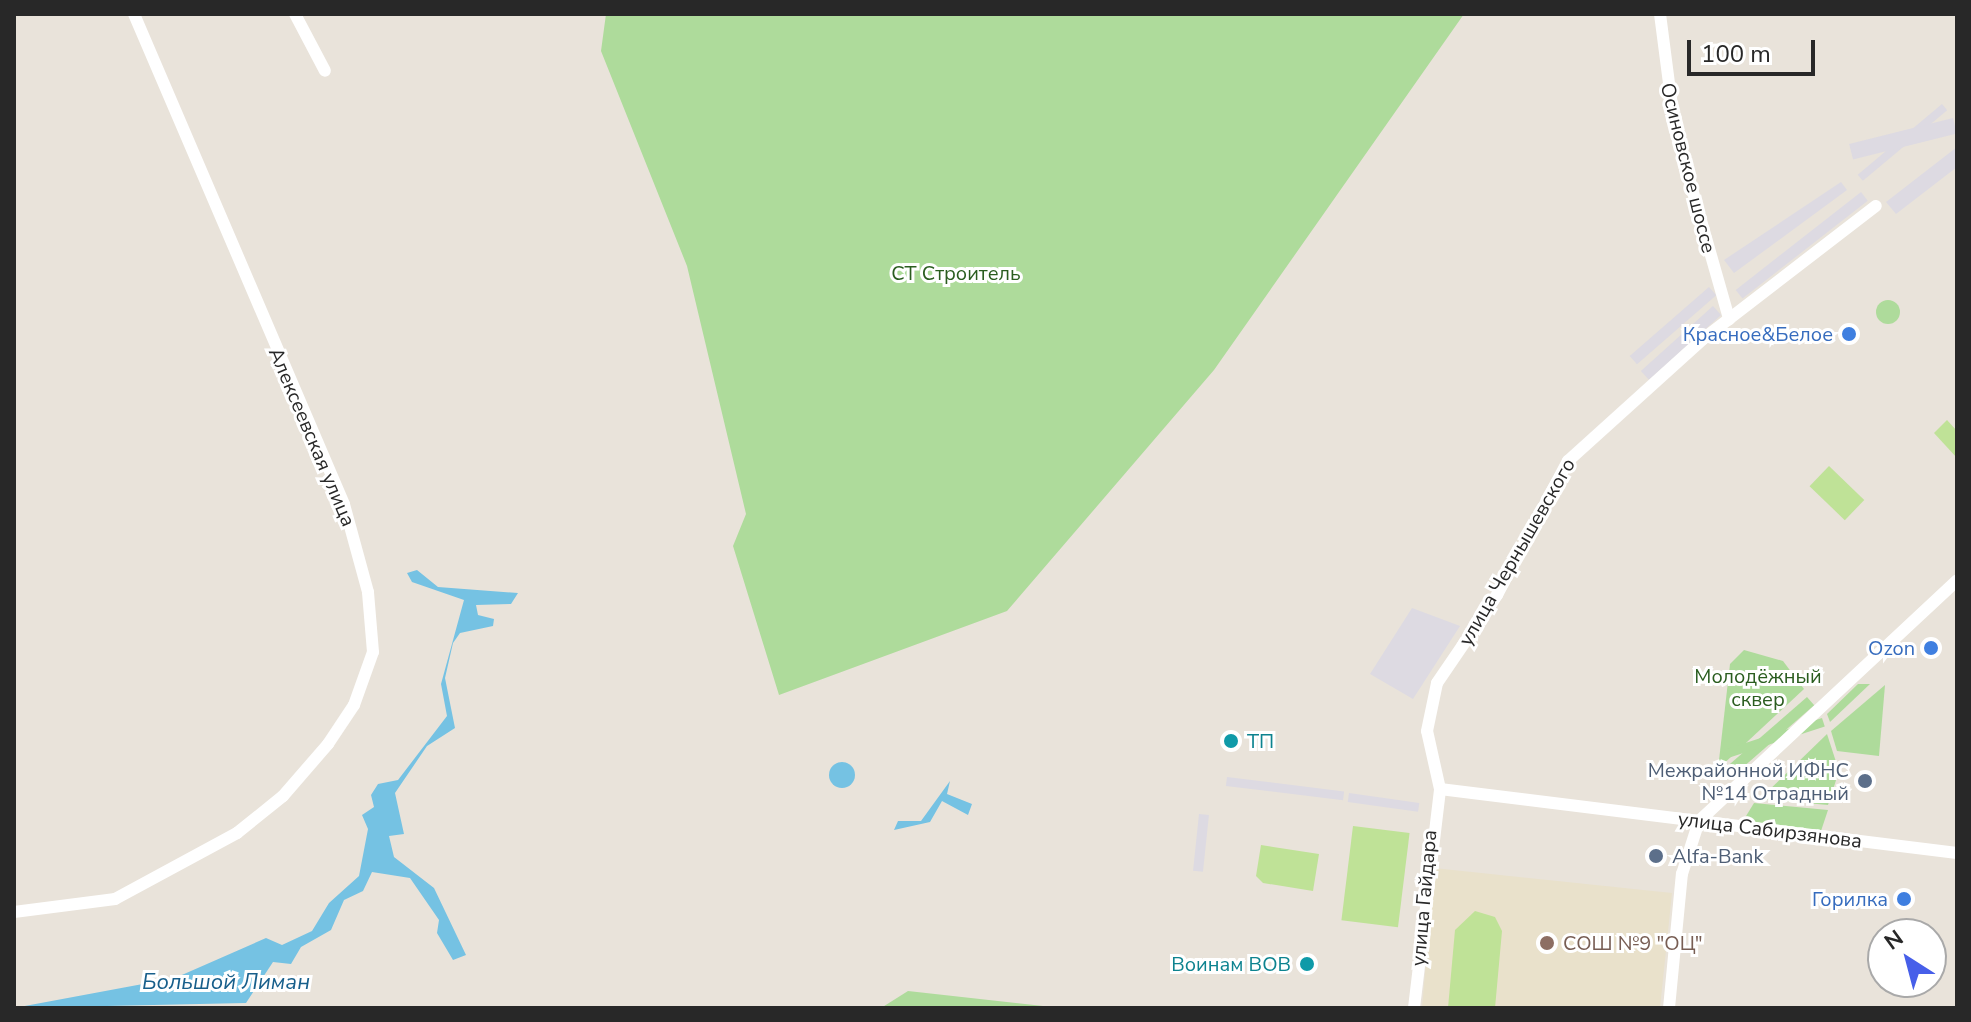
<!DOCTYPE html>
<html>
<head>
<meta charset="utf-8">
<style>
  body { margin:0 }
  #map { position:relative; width:1971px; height:1022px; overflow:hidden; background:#e9e3da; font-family:"Nunito Sans",sans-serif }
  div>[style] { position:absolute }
  .industrial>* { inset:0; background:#dddae2; transform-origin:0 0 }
  .education>* { inset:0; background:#e9e1cb }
  .green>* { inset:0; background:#aedb9b; transform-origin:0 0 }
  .round { border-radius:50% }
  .pitch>* { inset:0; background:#bfe297; transform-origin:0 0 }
  .water>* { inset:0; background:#75c2e3 }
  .minor>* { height:12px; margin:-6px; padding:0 6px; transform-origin:6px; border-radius:6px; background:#fff }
  .dots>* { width:22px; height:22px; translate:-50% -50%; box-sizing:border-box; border:4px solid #fff; border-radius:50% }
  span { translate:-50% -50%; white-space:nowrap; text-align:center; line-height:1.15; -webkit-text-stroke:6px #fff; paint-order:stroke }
  .street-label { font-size:20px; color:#282828 }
  .park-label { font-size:20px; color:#2a5d1f }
  .shop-label { font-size:20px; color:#366cbe }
  .right { translate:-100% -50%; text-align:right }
  .culture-label { font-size:20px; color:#0d838f }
  .left { translate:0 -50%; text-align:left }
  .service-label { font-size:20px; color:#4e5e75 }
  .education-label { font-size:20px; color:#785e54 }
  .water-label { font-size:22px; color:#185f8b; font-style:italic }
  .frame { position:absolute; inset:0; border:16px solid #282828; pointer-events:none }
  .north { position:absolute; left:1867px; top:918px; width:80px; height:80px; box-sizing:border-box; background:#fff; border:2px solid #a9a9a9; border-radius:50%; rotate:324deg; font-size:22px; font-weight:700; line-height:32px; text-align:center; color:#282828 }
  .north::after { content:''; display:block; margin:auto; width:28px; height:36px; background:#475fe9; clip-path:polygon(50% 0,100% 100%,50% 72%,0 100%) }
  .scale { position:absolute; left:1687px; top:40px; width:128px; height:36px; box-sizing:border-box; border:4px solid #282828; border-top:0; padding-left:10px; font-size:24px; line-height:28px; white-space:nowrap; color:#282828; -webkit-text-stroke:6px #fff; paint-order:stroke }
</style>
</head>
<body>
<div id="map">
  <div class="industrial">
    <i style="left:1942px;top:104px;width:8px;height:110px;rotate:50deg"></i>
    <i style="left:1953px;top:118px;width:16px;height:107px;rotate:76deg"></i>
    <i style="clip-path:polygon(1957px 147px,1957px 167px,1896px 214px,1886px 202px)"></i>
    <i style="clip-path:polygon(1841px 182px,1847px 190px,1734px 273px,1724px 260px)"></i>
    <i style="left:1861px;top:192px;width:11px;height:159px;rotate:52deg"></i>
    <i style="left:1709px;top:287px;width:11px;height:105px;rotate:49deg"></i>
    <i style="left:1713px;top:306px;width:12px;height:97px;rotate:48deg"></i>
    <i style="clip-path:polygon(1412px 608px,1460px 626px,1413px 699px,1370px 674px)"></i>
    <i style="left:1227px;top:777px;width:118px;height:9px;rotate:7deg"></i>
    <i style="left:1349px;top:793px;width:71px;height:9px;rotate:8deg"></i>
    <i style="left:1199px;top:814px;width:10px;height:57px;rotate:6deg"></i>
  </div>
  <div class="education">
    <i style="clip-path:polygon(1434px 868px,1672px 893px,1660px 1008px,1422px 1008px)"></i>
  </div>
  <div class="green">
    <i style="clip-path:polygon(606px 14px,1464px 14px,1214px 370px,1007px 611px,779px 695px,733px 546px,746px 514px,687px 266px,601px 51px)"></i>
    <i class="round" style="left:1876px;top:300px;width:24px;height:24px"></i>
    <i style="clip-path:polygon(1744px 650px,1783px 661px,1804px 689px,1718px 769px,1730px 664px)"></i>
    <i style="clip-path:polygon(1858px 684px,1870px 684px,1830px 722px,1827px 714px)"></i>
    <i style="clip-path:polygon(1885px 685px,1879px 756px,1837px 751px,1831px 731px)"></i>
    <i style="left:1807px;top:697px;width:11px;height:109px;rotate:49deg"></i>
    <i style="left:1822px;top:718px;width:9px;height:104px;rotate:72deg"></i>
    <i style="clip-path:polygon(1827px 734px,1839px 771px,1828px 805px,1760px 799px)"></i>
    <i style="clip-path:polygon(1754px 803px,1828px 810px,1821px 831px,1743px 821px)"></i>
    <i style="clip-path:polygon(908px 991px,1052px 1007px,1058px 1008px,881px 1008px)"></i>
  </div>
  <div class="pitch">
    <i style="clip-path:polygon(1947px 420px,1957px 431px,1957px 458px,1934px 433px)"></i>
    <i style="left:1829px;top:466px;width:49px;height:28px;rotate:44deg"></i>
    <i style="left:1353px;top:826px;width:57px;height:95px;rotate:7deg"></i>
    <i style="clip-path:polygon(1261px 845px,1319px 854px,1313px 891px,1263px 883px,1256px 876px)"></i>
    <i style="clip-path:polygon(1475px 911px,1495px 917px,1502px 931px,1495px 1008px,1448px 1008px,1455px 930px)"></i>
  </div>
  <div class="water">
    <i style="clip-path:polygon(417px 570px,438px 587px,518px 593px,511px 604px,476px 605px,478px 615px,494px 619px,493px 626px,460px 633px,453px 643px,445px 678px,455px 728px,427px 746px,395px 793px,404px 834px,389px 836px,394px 857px,434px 888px,466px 955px,453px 960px,437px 933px,439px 920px,410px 878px,372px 872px,363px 891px,344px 900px,331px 930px,301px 947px,291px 964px,273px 962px,246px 1003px,14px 1008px,175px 978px,266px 938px,282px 945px,312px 931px,329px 903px,359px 876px,368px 829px,362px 815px,374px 807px,371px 795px,378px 784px,398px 780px,447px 716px,441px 684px,464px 600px,412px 582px,407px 573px)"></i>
    <i class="round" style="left:829px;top:762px;width:26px;height:26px"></i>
    <i style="clip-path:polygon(950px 781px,947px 794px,972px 804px,968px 815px,942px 801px,930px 822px,894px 830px,898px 821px,921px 821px)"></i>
  </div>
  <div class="minor">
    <i style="left:295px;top:14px;width:64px;rotate:62.2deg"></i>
    <i style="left:1660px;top:14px;width:116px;rotate:82.6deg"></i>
    <i style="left:1675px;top:129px;width:198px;rotate:74.1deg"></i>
    <i style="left:1440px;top:789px;width:59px;rotate:-102.6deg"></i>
    <i style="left:1427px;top:731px;width:49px;rotate:-78.2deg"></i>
    <i style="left:1437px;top:683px;width:107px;rotate:-55.7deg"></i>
    <i style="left:1497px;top:595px;width:152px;rotate:-62.1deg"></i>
    <i style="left:1568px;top:461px;width:182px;rotate:-42.1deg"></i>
    <i style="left:1703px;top:339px;width:218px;rotate:-37.6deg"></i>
    <i style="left:1440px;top:789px;width:521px;rotate:7.06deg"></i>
    <i style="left:14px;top:912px;width:102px;rotate:-7.3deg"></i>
    <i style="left:115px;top:899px;width:139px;rotate:-28.4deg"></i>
    <i style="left:237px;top:833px;width:59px;rotate:-38.8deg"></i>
    <i style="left:283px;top:796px;width:69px;rotate:-49.1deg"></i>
    <i style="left:328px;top:744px;width:47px;rotate:-56.3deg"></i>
    <i style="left:354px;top:705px;width:56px;rotate:-70.3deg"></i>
    <i style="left:373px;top:652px;width:60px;rotate:-94.8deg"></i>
    <i style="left:368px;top:592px;width:91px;rotate:-105.3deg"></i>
    <i style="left:344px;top:504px;width:533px;rotate:-113.2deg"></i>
    <i style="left:1414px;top:1008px;width:221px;rotate:-83.2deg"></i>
    <i style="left:1669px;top:1008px;width:135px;rotate:-84.5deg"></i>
    <i style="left:1682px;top:874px;width:56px;rotate:-72.2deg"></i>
    <i style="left:1699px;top:821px;width:353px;rotate:-43deg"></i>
  </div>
  <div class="dots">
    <i style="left:1849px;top:334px;background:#3f7fe0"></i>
    <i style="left:1931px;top:648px;background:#3f7fe0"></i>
    <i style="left:1231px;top:741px;background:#0f9aa8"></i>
    <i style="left:1865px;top:781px;background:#5c6f8a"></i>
    <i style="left:1656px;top:856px;background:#5c6f8a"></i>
    <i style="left:1904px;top:899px;background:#3f7fe0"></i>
    <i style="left:1547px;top:943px;background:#8d6e63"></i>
    <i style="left:1307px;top:964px;background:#0f9aa8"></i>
  </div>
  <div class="street-label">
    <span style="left:1688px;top:168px;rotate:76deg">Осиновское шоссе</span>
    <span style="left:312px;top:437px;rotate:67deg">Алексеевская улица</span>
    <span style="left:1517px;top:552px;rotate:-60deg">улица Чернышевского</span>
    <span style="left:1770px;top:830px;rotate:7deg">улица Сабирзянова</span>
    <span style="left:1424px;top:898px;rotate:-85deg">улица Гайдара</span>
  </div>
  <div class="park-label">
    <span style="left:956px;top:273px">СТ Строитель</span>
    <span style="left:1758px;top:688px">Молодёжный<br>сквер</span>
  </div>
  <div class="shop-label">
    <span class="right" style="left:1833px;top:334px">Красное&amp;Белое</span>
    <span class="right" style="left:1915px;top:648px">Ozon</span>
    <span class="right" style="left:1888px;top:899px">Горилка</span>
  </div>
  <div class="culture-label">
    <span class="left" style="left:1247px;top:741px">ТП</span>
    <span class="right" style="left:1291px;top:964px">Воинам ВОВ</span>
  </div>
  <div class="service-label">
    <span class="right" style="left:1849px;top:782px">Межрайонной ИФНС<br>№14 Отрадный</span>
    <span class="left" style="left:1672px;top:856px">Alfa-Bank</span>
  </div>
  <div class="education-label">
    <span class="left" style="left:1563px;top:943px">СОШ №9 "ОЦ"</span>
  </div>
  <div class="water-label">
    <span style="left:226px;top:983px">Большой Лиман</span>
  </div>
  <div class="frame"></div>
  <div class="north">N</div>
  <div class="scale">100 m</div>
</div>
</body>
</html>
